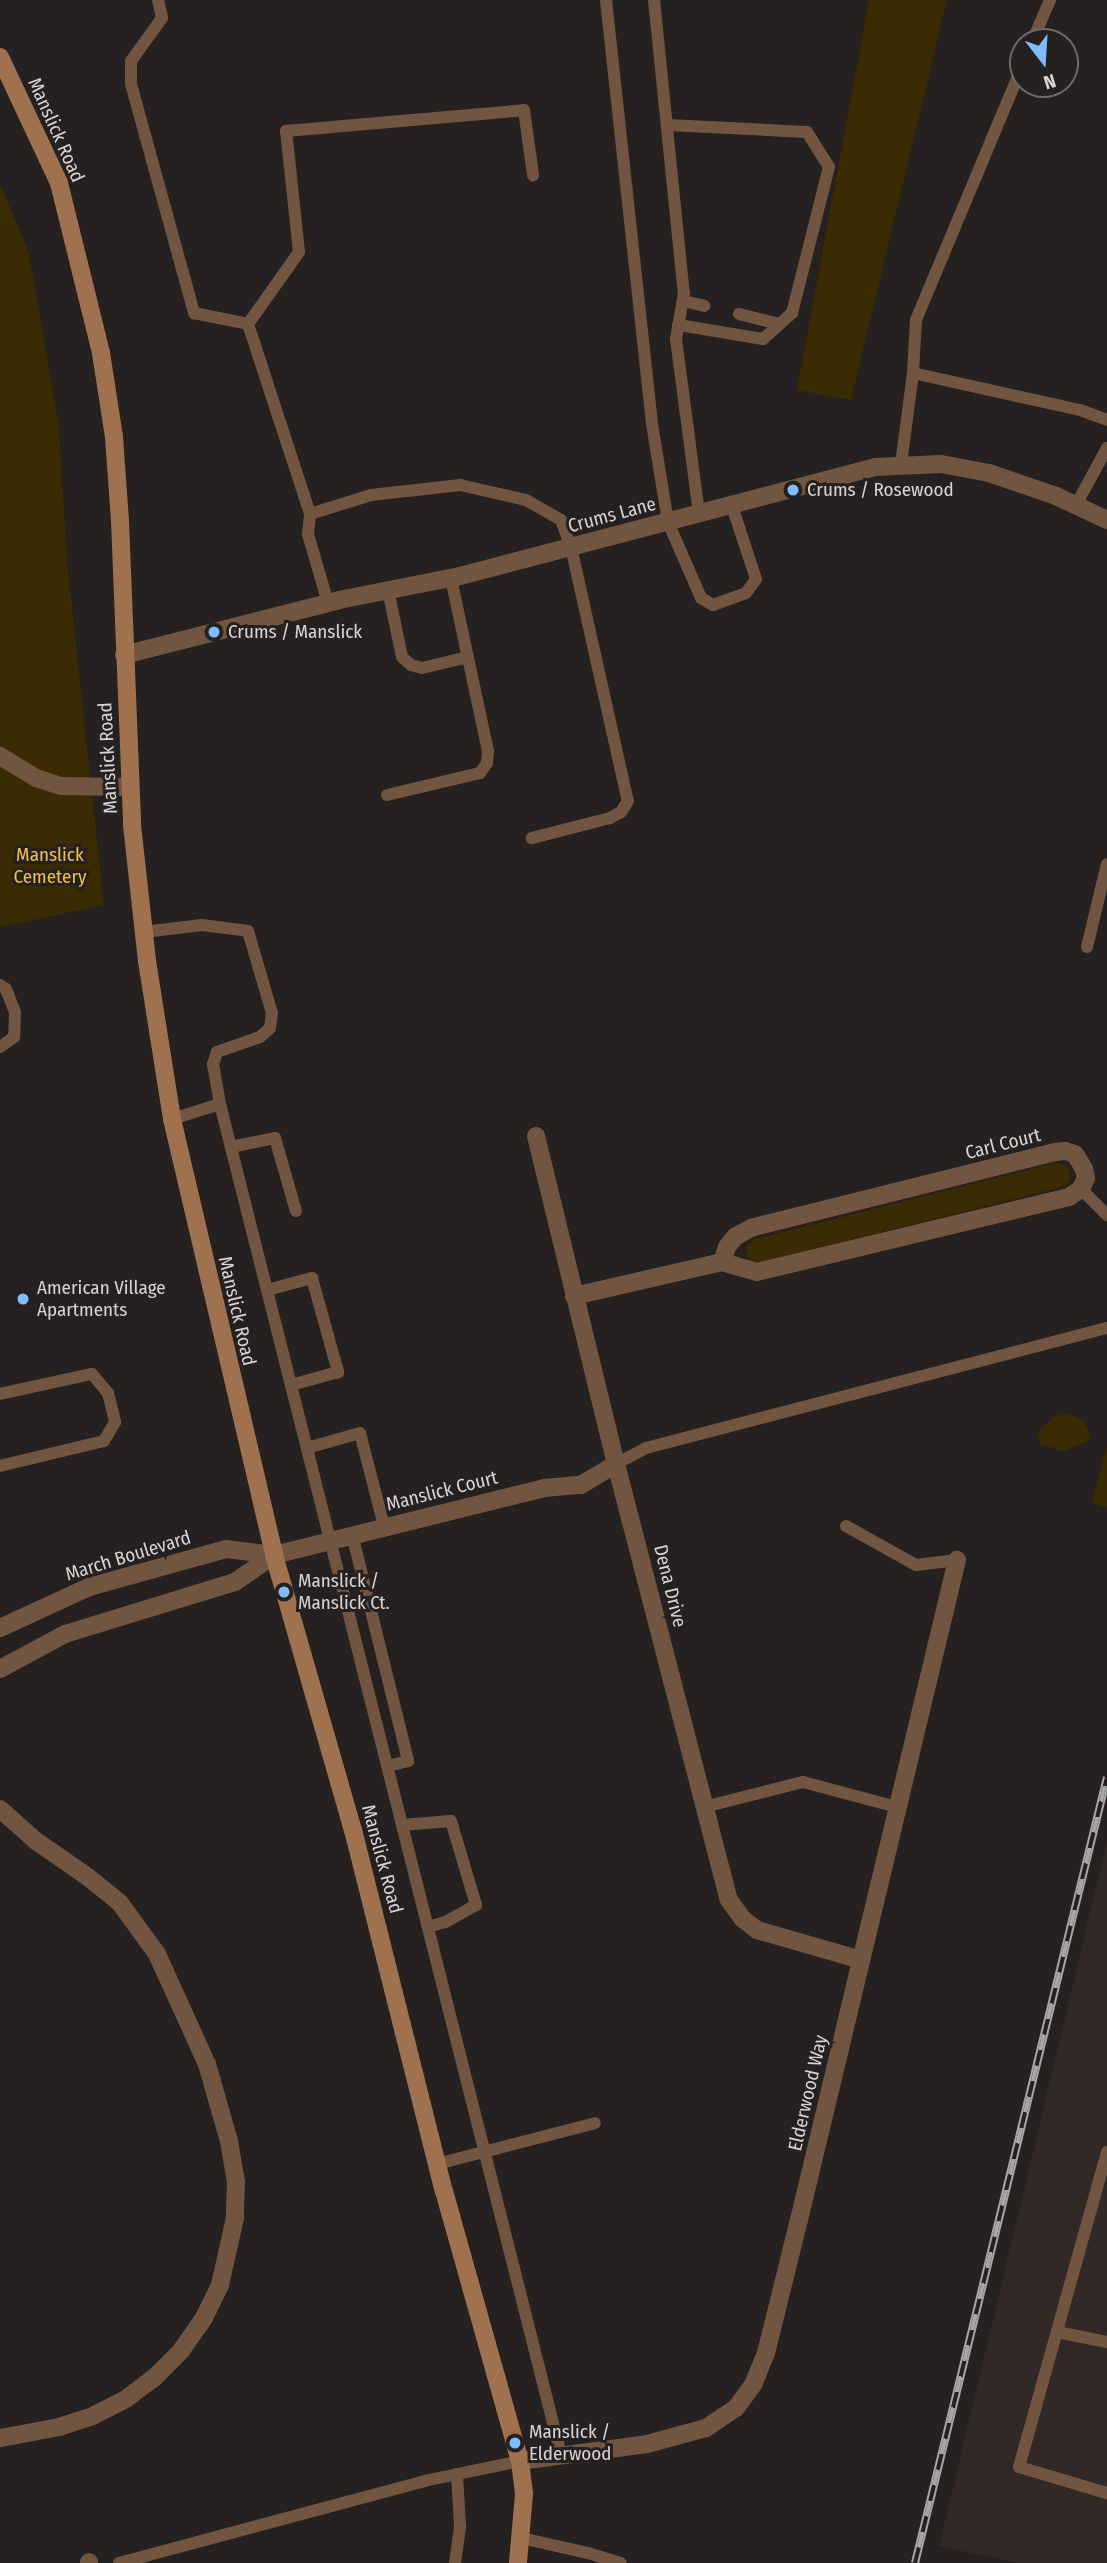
<!DOCTYPE html>
<html>
<head>
<meta charset="utf-8">
<style>
  body { margin:0 }
  #map { position:relative; width:1107px; height:2563px; overflow:hidden; background:#242120; font-family:"Fira Sans Condensed",sans-serif }
  div>[style] { position:absolute }
  .built>* { inset:0; background:#322826 }
  .green>* { inset:0; background:#3a2b03 }
  .service>* { height:12px; margin:-6px; padding:0 6px; transform-origin:6px; border-radius:6px; background:#725540 }
  .minor>* { height:18px; margin:-9px; padding:0 9px; transform-origin:9px; border-radius:9px; background:#725540 }
  .secondary>* { height:18px; margin:-9px; padding:0 9px; transform-origin:9px; border-radius:9px; background:#9f714e }
  .rail>* { height:8px; margin-top:-4px; transform-origin:0; background:repeating-linear-gradient(90deg,#242120 0 16px,#a8a6a5 0 32px); box-sizing:border-box; border-block:2px solid #a8a6a5 }
  .dots>* { width:19px; height:19px; translate:-50% -50%; box-sizing:border-box; border:4px solid #242120; border-radius:50% }
  span { translate:-50% -50%; white-space:nowrap; text-align:center; line-height:1.15; -webkit-text-stroke:6px #242120; paint-order:stroke }
  .street-label { font-size:19px; color:#d7d5d4 }
  .poi-label { font-size:19px; color:#d7d5d4 }
  .left { translate:0 -50%; text-align:left }
  .park-label { font-size:19px; color:#f2c14d }
  .north { position:absolute; left:1009px; top:28px; width:70px; height:70px; box-sizing:border-box; background:#242120; border:2px solid #6c6968; border-radius:50%; rotate:163deg; font-size:19px; font-weight:700; line-height:28px; text-align:center; color:#d7d5d4 }
  .north::after { content:''; display:block; margin:auto; width:24px; height:32px; background:#7ebdf9; clip-path:polygon(50% 0,100% 100%,50% 72%,0 100%) }
</style>
</head>
<body>
<div id="map">
  <div class="built">
    <i style="clip-path:polygon(1107px 1841px,1107px 2563px,1018px 2563px,939px 2546px)"></i>
  </div>
  <div class="green">
    <i style="clip-path:polygon(869px 0,947px 0,851px 400px,797px 390px)"></i>
    <i style="clip-path:polygon(0 184px,29px 253px,59px 427px,67px 561px,104px 905px,0 927px)"></i>
    <i style="clip-path:polygon(1058px 1162px,1070px 1169px,1071px 1177px,1069px 1183px,1058px 1188px,762px 1262px,752px 1262px,745px 1254px,747px 1245px,755px 1239px)"></i>
    <i style="clip-path:polygon(1067px 1414px,1084px 1420px,1090px 1437px,1086px 1442px,1063px 1451px,1040px 1444px,1038px 1432px,1055px 1416px)"></i>
    <i style="clip-path:polygon(1107px 1446px,1107px 1507px,1092px 1503px)"></i>
  </div>
  <div class="service">
    <i style="left:158px;top:0;width:18px;rotate:77deg"></i>
    <i style="left:162px;top:18px;width:53px;rotate:125.8deg"></i>
    <i style="left:131px;top:61px;width:23px;rotate:90deg"></i>
    <i style="left:131px;top:84px;width:238px;rotate:74.6deg"></i>
    <i style="left:194px;top:313px;width:55px;rotate:11.5deg"></i>
    <i style="left:248px;top:324px;width:88px;rotate:-54.7deg"></i>
    <i style="left:299px;top:252px;width:122px;rotate:-96.1deg"></i>
    <i style="left:286px;top:131px;width:239px;rotate:-5deg"></i>
    <i style="left:524px;top:110px;width:66px;rotate:82.1deg"></i>
    <i style="left:606px;top:0;width:426px;rotate:83.8deg"></i>
    <i style="left:652px;top:424px;width:99px;rotate:80.7deg"></i>
    <i style="left:668px;top:522px;width:83px;rotate:66.5deg"></i>
    <i style="left:701px;top:598px;width:14px;rotate:30deg"></i>
    <i style="left:713px;top:605px;width:35px;rotate:-20deg"></i>
    <i style="left:746px;top:593px;width:17px;rotate:-54deg"></i>
    <i style="left:756px;top:579px;width:77px;rotate:-108.2deg"></i>
    <i style="left:654px;top:0;width:295px;rotate:84.2deg"></i>
    <i style="left:684px;top:293px;width:47px;rotate:99.9deg"></i>
    <i style="left:676px;top:339px;width:177px;rotate:82.5deg"></i>
    <i style="left:1032px;top:42px;width:46px;rotate:-66.8deg"></i>
    <i style="left:668px;top:125px;width:139px;rotate:2.9deg"></i>
    <i style="left:807px;top:132px;width:41px;rotate:57.8deg"></i>
    <i style="left:829px;top:167px;width:151px;rotate:104.2deg"></i>
    <i style="left:792px;top:313px;width:39px;rotate:138deg"></i>
    <i style="left:763px;top:339px;width:86px;rotate:-170.6deg"></i>
    <i style="left:683px;top:301px;width:22px;rotate:13deg"></i>
    <i style="left:739px;top:314px;width:41px;rotate:14deg"></i>
    <i style="left:248px;top:324px;width:200px;rotate:71.9deg"></i>
    <i style="left:913px;top:373px;width:171px;rotate:12.5deg"></i>
    <i style="left:1080px;top:410px;width:29px;rotate:20deg"></i>
    <i style="left:901px;top:464px;width:92px;rotate:-82.5deg"></i>
    <i style="left:913px;top:373px;width:53px;rotate:-86.8deg"></i>
    <i style="left:916px;top:320px;width:277px;rotate:-67.3deg"></i>
    <i style="left:1076px;top:505px;width:65px;rotate:-61.5deg"></i>
    <i style="left:388px;top:590px;width:68px;rotate:78.2deg"></i>
    <i style="left:402px;top:657px;width:12px;rotate:42deg"></i>
    <i style="left:411px;top:665px;width:11px;rotate:15deg"></i>
    <i style="left:422px;top:668px;width:47px;rotate:-13.4deg"></i>
    <i style="left:328px;top:603px;width:72px;rotate:-106.2deg"></i>
    <i style="left:308px;top:534px;width:20px;rotate:-84deg"></i>
    <i style="left:310px;top:514px;width:64px;rotate:-17.3deg"></i>
    <i style="left:371px;top:495px;width:90px;rotate:-6.4deg"></i>
    <i style="left:460px;top:485px;width:68px;rotate:12.8deg"></i>
    <i style="left:526px;top:500px;width:40px;rotate:29.7deg"></i>
    <i style="left:561px;top:520px;width:29px;rotate:70deg"></i>
    <i style="left:571px;top:547px;width:260px;rotate:77.4deg"></i>
    <i style="left:628px;top:801px;width:13px;rotate:122deg"></i>
    <i style="left:621px;top:812px;width:13px;rotate:151deg"></i>
    <i style="left:610px;top:818px;width:81px;rotate:165.6deg"></i>
    <i style="left:387px;top:795px;width:96px;rotate:-13.3deg"></i>
    <i style="left:480px;top:773px;width:12px;rotate:-55deg"></i>
    <i style="left:487px;top:763px;width:12px;rotate:-85deg"></i>
    <i style="left:488px;top:751px;width:177px;rotate:-102.1deg"></i>
    <i style="left:144px;top:932px;width:58px;rotate:-6.9deg"></i>
    <i style="left:202px;top:925px;width:46px;rotate:7.4deg"></i>
    <i style="left:248px;top:931px;width:85px;rotate:73.7deg"></i>
    <i style="left:272px;top:1013px;width:15px;rotate:98deg"></i>
    <i style="left:270px;top:1028px;width:13px;rotate:138deg"></i>
    <i style="left:260px;top:1037px;width:46px;rotate:160.8deg"></i>
    <i style="left:217px;top:1052px;width:13px;rotate:108deg"></i>
    <i style="left:213px;top:1064px;width:41px;rotate:80.1deg"></i>
    <i style="left:220px;top:1104px;width:50px;rotate:162.6deg"></i>
    <i style="left:1087px;top:947px;width:85px;rotate:-76.5deg"></i>
    <i style="left:0;top:985px;width:7px;rotate:34deg"></i>
    <i style="left:6px;top:989px;width:26px;rotate:69deg"></i>
    <i style="left:15px;top:1013px;width:24px;rotate:92deg"></i>
    <i style="left:14px;top:1037px;width:17px;rotate:144deg"></i>
    <i style="left:220px;top:1104px;width:1393px;rotate:75.83deg"></i>
    <i style="left:231px;top:1147px;width:45px;rotate:-11.6deg"></i>
    <i style="left:275px;top:1138px;width:76px;rotate:74deg"></i>
    <i style="left:1081px;top:1189px;width:37px;rotate:45deg"></i>
    <i style="left:267px;top:1290px;width:47px;rotate:-14.9deg"></i>
    <i style="left:312px;top:1278px;width:98px;rotate:74.5deg"></i>
    <i style="left:338px;top:1372px;width:49px;rotate:164.5deg"></i>
    <i style="left:0;top:1394px;width:94px;rotate:-12.3deg"></i>
    <i style="left:92px;top:1374px;width:25px;rotate:50deg"></i>
    <i style="left:108px;top:1393px;width:30px;rotate:76deg"></i>
    <i style="left:115px;top:1422px;width:22px;rotate:120deg"></i>
    <i style="left:104px;top:1441px;width:107px;rotate:166.5deg"></i>
    <i style="left:307px;top:1448px;width:55px;rotate:-15.8deg"></i>
    <i style="left:360px;top:1433px;width:96px;rotate:75.5deg"></i>
    <i style="left:616px;top:1464px;width:34px;rotate:-28deg"></i>
    <i style="left:646px;top:1448px;width:476px;rotate:-14.6deg"></i>
    <i style="left:846px;top:1526px;width:80px;rotate:29.1deg"></i>
    <i style="left:916px;top:1565px;width:41px;rotate:-7deg"></i>
    <i style="left:352px;top:1534px;width:234px;rotate:76.1deg"></i>
    <i style="left:408px;top:1761px;width:21px;rotate:166deg"></i>
    <i style="left:704px;top:1807px;width:102px;rotate:-14.2deg"></i>
    <i style="left:803px;top:1782px;width:97px;rotate:14.9deg"></i>
    <i style="left:402px;top:1825px;width:49px;rotate:-4.7deg"></i>
    <i style="left:451px;top:1821px;width:88px;rotate:73.4deg"></i>
    <i style="left:476px;top:1905px;width:35px;rotate:151deg"></i>
    <i style="left:445px;top:1922px;width:18px;rotate:164deg"></i>
    <i style="left:1107px;top:2152px;width:327px;rotate:105.6deg"></i>
    <i style="left:1019px;top:2467px;width:92px;rotate:16.5deg"></i>
    <i style="left:437px;top:2164px;width:163px;rotate:-14.5deg"></i>
    <i style="left:1057px;top:2332px;width:51px;rotate:11.3deg"></i>
    <i style="left:521px;top:2538px;width:69px;rotate:12.6deg"></i>
    <i style="left:588px;top:2553px;width:34px;rotate:17deg"></i>
    <i style="left:119px;top:2563px;width:316px;rotate:-15deg"></i>
    <i style="left:424px;top:2481px;width:98px;rotate:-11.8deg"></i>
    <i style="left:455px;top:2563px;width:37px;rotate:-82deg"></i>
    <i style="left:460px;top:2526px;width:52px;rotate:-93.3deg"></i>
  </div>
  <div class="minor">
    <i style="left:124px;top:655px;width:222px;rotate:-14.3deg"></i>
    <i style="left:339px;top:600px;width:123px;rotate:-11.2deg"></i>
    <i style="left:460px;top:576px;width:430px;rotate:-14.7deg"></i>
    <i style="left:876px;top:467px;width:65px;rotate:-2.6deg"></i>
    <i style="left:941px;top:464px;width:49px;rotate:10.6deg"></i>
    <i style="left:989px;top:473px;width:71px;rotate:18.9deg"></i>
    <i style="left:1056px;top:496px;width:56px;rotate:25.2deg"></i>
    <i style="left:0;top:756px;width:42px;rotate:31.4deg"></i>
    <i style="left:36px;top:778px;width:26px;rotate:18deg"></i>
    <i style="left:61px;top:786px;width:69px;rotate:0.8deg"></i>
    <i style="left:536px;top:1136px;width:338px;rotate:76.3deg"></i>
    <i style="left:616px;top:1464px;width:450px;rotate:75.5deg"></i>
    <i style="left:729px;top:1900px;width:24px;rotate:54deg"></i>
    <i style="left:743px;top:1919px;width:18px;rotate:38deg"></i>
    <i style="left:757px;top:1930px;width:108px;rotate:16.1deg"></i>
    <i style="left:574px;top:1296px;width:152px;rotate:-12.9deg"></i>
    <i style="left:722px;top:1262px;width:36px;rotate:16deg"></i>
    <i style="left:757px;top:1272px;width:321px;rotate:-13.5deg"></i>
    <i style="left:1069px;top:1197px;width:14px;rotate:-34deg"></i>
    <i style="left:1081px;top:1189px;width:12px;rotate:-66deg"></i>
    <i style="left:1086px;top:1178px;width:9px;rotate:-103deg"></i>
    <i style="left:1084px;top:1169px;width:17px;rotate:-121deg"></i>
    <i style="left:1075px;top:1154px;width:10px;rotate:-163deg"></i>
    <i style="left:1065px;top:1151px;width:10px;rotate:174deg"></i>
    <i style="left:1055px;top:1152px;width:313px;rotate:166deg"></i>
    <i style="left:751px;top:1228px;width:18px;rotate:151deg"></i>
    <i style="left:735px;top:1237px;width:13px;rotate:129deg"></i>
    <i style="left:727px;top:1247px;width:16px;rotate:108deg"></i>
    <i style="left:0;top:1628px;width:98px;rotate:-24.7deg"></i>
    <i style="left:89px;top:1587px;width:142px;rotate:-15.5deg"></i>
    <i style="left:226px;top:1549px;width:48px;rotate:7.1deg"></i>
    <i style="left:0;top:1669px;width:74px;rotate:-28.3deg"></i>
    <i style="left:65px;top:1634px;width:178px;rotate:-17deg"></i>
    <i style="left:235px;top:1582px;width:47px;rotate:-34.7deg"></i>
    <i style="left:274px;top:1555px;width:278px;rotate:-13.9deg"></i>
    <i style="left:544px;top:1488px;width:37px;rotate:-5deg"></i>
    <i style="left:581px;top:1485px;width:41px;rotate:-31deg"></i>
    <i style="left:0;top:1809px;width:48px;rotate:41.6deg"></i>
    <i style="left:36px;top:1841px;width:63px;rotate:34.7deg"></i>
    <i style="left:88px;top:1877px;width:41px;rotate:39.1deg"></i>
    <i style="left:120px;top:1903px;width:63px;rotate:54deg"></i>
    <i style="left:157px;top:1954px;width:121px;rotate:65.6deg"></i>
    <i style="left:207px;top:2064px;width:80px;rotate:74.1deg"></i>
    <i style="left:229px;top:2141px;width:42px;rotate:80.3deg"></i>
    <i style="left:236px;top:2182px;width:36px;rotate:92deg"></i>
    <i style="left:235px;top:2218px;width:69px;rotate:102.6deg"></i>
    <i style="left:220px;top:2285px;width:37px;rotate:116deg"></i>
    <i style="left:204px;top:2318px;width:39px;rotate:125deg"></i>
    <i style="left:182px;top:2350px;width:38px;rotate:135deg"></i>
    <i style="left:155px;top:2377px;width:36px;rotate:143deg"></i>
    <i style="left:126px;top:2399px;width:37px;rotate:153deg"></i>
    <i style="left:93px;top:2416px;width:36px;rotate:162deg"></i>
    <i style="left:59px;top:2427px;width:60px;rotate:169.4deg"></i>
    <i style="left:520px;top:2461px;width:128px;rotate:-7.6deg"></i>
    <i style="left:647px;top:2444px;width:61px;rotate:-15.2deg"></i>
    <i style="left:706px;top:2428px;width:36px;rotate:-34deg"></i>
    <i style="left:736px;top:2408px;width:29px;rotate:-54deg"></i>
    <i style="left:753px;top:2385px;width:35px;rotate:-68deg"></i>
    <i style="left:766px;top:2353px;width:137px;rotate:-76.1deg"></i>
    <i style="left:799px;top:2220px;width:679px;rotate:-76.54deg"></i>
    <i style="left:89px;top:2562px;width:1px;rotate:90deg"></i>
  </div>
  <div class="secondary">
    <i style="left:0;top:57px;width:139px;rotate:64.9deg"></i>
    <i style="left:59px;top:183px;width:175px;rotate:76.1deg"></i>
    <i style="left:101px;top:353px;width:85px;rotate:81.2deg"></i>
    <i style="left:114px;top:437px;width:84px;rotate:85.9deg"></i>
    <i style="left:120px;top:521px;width:304px;rotate:87.7deg"></i>
    <i style="left:132px;top:825px;width:137px;rotate:83.7deg"></i>
    <i style="left:147px;top:961px;width:160px;rotate:81deg"></i>
    <i style="left:172px;top:1119px;width:448px;rotate:76.8deg"></i>
    <i style="left:274px;top:1555px;width:286px;rotate:74deg"></i>
    <i style="left:353px;top:1830px;width:372px;rotate:75.9deg"></i>
    <i style="left:444px;top:2191px;width:280px;rotate:74.3deg"></i>
    <i style="left:520px;top:2461px;width:33px;rotate:83deg"></i>
    <i style="left:524px;top:2494px;width:69px;rotate:95deg"></i>
  </div>
  <div class="rail">
    <i style="left:915px;top:2563px;width:809px;rotate:-76.27deg"></i>
  </div>
  <div class="dots">
    <i style="left:793px;top:490px;background:#7ebdf9"></i>
    <i style="left:214px;top:632px;background:#7ebdf9"></i>
    <i style="left:23px;top:1299px;background:#7ebdf9"></i>
    <i style="left:284px;top:1592px;background:#7ebdf9"></i>
    <i style="left:515px;top:2443px;background:#7ebdf9"></i>
  </div>
  <div class="street-label">
    <span style="left:56px;top:130px;rotate:66deg">Manslick Road</span>
    <span style="left:612px;top:515px;rotate:-15deg">Crums Lane</span>
    <span style="left:108px;top:758px;rotate:-93deg">Manslick Road</span>
    <span style="left:1003px;top:1144px;rotate:-14deg">Carl Court</span>
    <span style="left:237px;top:1311px;rotate:77deg">Manslick Road</span>
    <span style="left:442px;top:1491px;rotate:-14deg">Manslick Court</span>
    <span style="left:128px;top:1556px;rotate:-17deg">March Boulevard</span>
    <span style="left:670px;top:1586px;rotate:76deg">Dena Drive</span>
    <span style="left:382px;top:1859px;rotate:75deg">Manslick Road</span>
    <span style="left:808px;top:2093px;rotate:-77deg">Elderwood Way</span>
  </div>
  <div class="poi-label">
    <span class="left" style="left:807px;top:490px">Crums / Rosewood</span>
    <span class="left" style="left:228px;top:632px">Crums / Manslick</span>
    <span class="left" style="left:37px;top:1299px">American Village<br>Apartments</span>
    <span class="left" style="left:298px;top:1592px">Manslick /<br>Manslick Ct.</span>
    <span class="left" style="left:529px;top:2443px">Manslick /<br>Elderwood</span>
  </div>
  <div class="park-label">
    <span style="left:50px;top:866px">Manslick<br>Cemetery</span>
  </div>
  <div class="north">N</div>
</div>
</body>
</html>
